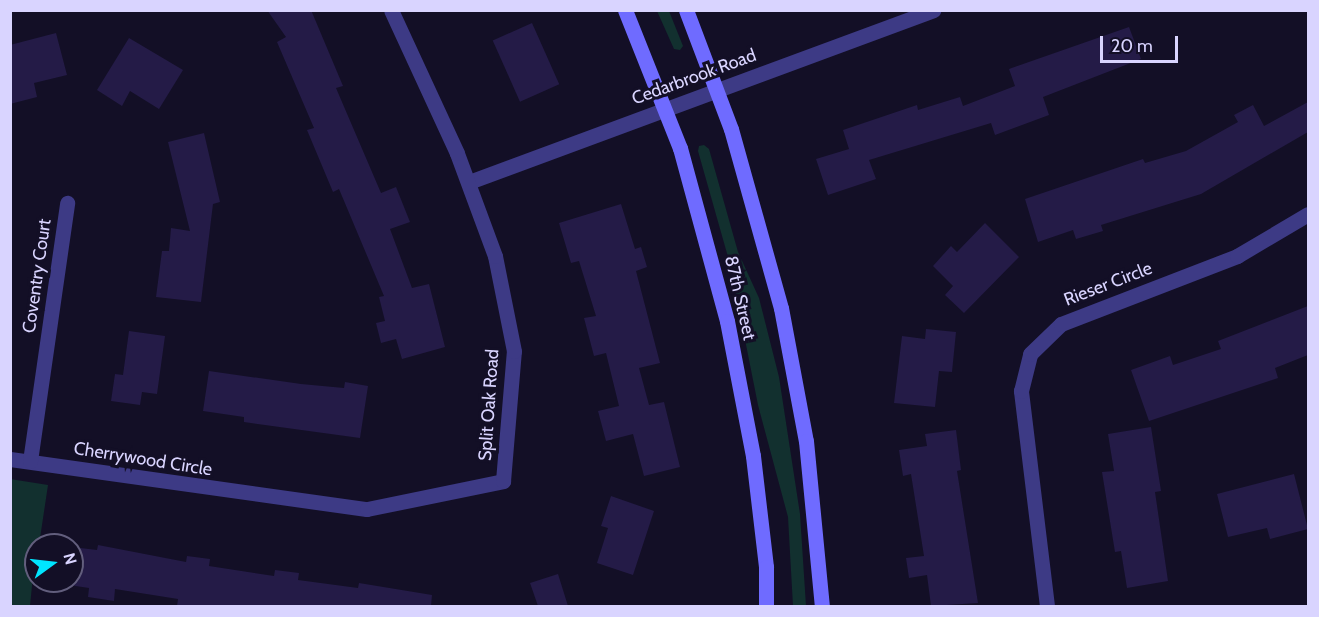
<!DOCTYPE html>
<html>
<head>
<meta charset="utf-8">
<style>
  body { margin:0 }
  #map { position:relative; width:1319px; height:617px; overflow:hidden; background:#130f26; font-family:Cabin,sans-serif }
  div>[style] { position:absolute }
  .green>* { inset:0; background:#12302f }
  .building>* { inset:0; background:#241b47; transform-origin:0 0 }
  .street>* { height:15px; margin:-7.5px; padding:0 7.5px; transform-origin:7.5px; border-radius:7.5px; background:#3d3a85 }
  .secondary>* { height:15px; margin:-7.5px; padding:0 7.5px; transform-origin:7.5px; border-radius:7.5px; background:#6f6bff }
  span { translate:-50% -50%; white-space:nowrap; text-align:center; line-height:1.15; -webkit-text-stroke:6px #130f26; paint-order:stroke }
  .street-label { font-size:18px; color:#d9d4ff }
  .frame { position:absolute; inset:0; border:12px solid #d9d4ff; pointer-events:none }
  .north { position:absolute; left:24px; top:533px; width:60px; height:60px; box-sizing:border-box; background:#130f26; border:2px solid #625e7d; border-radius:50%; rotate:75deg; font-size:16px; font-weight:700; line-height:24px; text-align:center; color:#d9d4ff }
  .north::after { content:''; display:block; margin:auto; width:21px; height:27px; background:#00e5ff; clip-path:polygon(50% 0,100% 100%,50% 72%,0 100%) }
  .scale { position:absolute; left:1100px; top:36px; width:78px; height:27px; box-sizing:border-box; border:3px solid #d9d4ff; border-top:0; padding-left:8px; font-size:18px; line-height:21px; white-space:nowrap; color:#d9d4ff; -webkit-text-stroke:4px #130f26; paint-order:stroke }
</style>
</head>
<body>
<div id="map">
  <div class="green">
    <i style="clip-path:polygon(657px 11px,669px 11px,683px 46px,680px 50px,674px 49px)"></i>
    <i style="clip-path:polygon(704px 145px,709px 149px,738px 252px,759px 298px,779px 377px,800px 514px,806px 606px,793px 606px,788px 517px,758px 405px,730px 264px,698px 151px,699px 146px)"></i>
    <i style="clip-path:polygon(10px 479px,48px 485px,39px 545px,36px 545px,30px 606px,11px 606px)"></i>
  </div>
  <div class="building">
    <i style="clip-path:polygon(267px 10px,311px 10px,343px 86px,336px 88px,381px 193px,396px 187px,410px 222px,390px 229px,412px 288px,429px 284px,445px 347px,402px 359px,396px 339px,381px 343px,376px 323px,385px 321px,379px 297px,384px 296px,339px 189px,333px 192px,307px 130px,314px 128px,277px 42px,286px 37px)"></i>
    <i style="left:532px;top:23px;width:67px;height:43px;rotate:66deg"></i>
    <i style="clip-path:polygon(1129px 27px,1141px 59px,1043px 97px,1049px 115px,995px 135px,991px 123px,869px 160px,876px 179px,828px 195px,816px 159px,849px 149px,843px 130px,917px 105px,918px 110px,960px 97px,963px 106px,1015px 86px,1009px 69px)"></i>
    <i style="clip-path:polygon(56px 33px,67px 75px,34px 83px,37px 97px,10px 104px,10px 45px)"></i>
    <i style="clip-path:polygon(129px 38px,183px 70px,159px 109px,130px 91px,122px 106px,97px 90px)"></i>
    <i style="clip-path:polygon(1308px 102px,1308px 132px,1201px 194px,1101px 225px,1103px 231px,1076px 239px,1073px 230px,1038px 242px,1025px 199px,1143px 159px,1145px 163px,1186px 151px,1238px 122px,1234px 115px,1253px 105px,1264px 126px)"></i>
    <i style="clip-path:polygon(204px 133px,220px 202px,213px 204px,201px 302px,156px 297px,162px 251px,169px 251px,171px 228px,190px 231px,168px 142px)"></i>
    <i style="clip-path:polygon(621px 204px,635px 249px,641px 247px,647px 267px,636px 271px,660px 363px,639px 368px,649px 405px,664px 402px,680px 467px,644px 476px,633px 434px,606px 441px,598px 411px,619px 406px,606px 353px,594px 356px,584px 318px,596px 316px,579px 261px,571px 263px,559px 223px)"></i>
    <i style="clip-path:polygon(985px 223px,1019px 257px,964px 313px,945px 295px,953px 286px,933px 266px,951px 246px,957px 252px)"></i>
    <i style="clip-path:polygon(1308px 306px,1308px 355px,1275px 368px,1278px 378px,1149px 421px,1131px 370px,1170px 356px,1173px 365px,1221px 349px,1218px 341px)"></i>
    <i style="clip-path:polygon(926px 329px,956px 332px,952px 372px,939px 371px,935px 407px,894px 403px,902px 336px,925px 339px)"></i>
    <i style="clip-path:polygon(129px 331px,165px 336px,157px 394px,142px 392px,140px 405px,111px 401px,115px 374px,123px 375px)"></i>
    <i style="clip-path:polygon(209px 371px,301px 384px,344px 388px,345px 382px,368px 386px,360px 438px,244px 422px,244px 417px,203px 411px)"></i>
    <i style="clip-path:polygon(1151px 427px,1161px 491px,1155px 492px,1168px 581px,1127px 588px,1121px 551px,1115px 552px,1102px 472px,1114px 471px,1108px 434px)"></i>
    <i style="clip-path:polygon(956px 430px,961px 470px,957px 471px,978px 603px,931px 606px,927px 575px,909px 578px,906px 558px,924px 556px,911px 474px,903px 476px,899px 450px,927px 446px,925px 434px)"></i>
    <i style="clip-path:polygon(1294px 474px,1308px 529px,1270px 539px,1267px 528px,1228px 537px,1217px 494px)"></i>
    <i style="clip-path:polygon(611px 496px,654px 511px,633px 575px,597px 563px,608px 528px,601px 526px)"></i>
    <i style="clip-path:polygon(98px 545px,186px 562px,187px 556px,210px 559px,209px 566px,274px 576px,275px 570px,299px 573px,298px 580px,358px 588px,359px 583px,432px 595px,431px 606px,177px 606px,178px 599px,115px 589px,114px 601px,88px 597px,89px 588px,49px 582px,72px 581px,72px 547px,97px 550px)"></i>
    <i style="clip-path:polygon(558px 574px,568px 606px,538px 606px,530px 583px)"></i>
  </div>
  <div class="street">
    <i style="left:469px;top:182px;width:495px;rotate:-20.3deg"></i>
    <i style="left:10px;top:459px;width:360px;rotate:8deg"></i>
    <i style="left:367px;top:509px;width:139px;rotate:-11.6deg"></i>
    <i style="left:503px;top:481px;width:130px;rotate:-85.2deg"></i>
    <i style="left:514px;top:351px;width:97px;rotate:-101.3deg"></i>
    <i style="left:495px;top:256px;width:110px;rotate:-110.3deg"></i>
    <i style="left:457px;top:153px;width:157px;rotate:-114.8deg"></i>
    <i style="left:30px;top:461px;width:261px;rotate:-81.8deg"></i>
    <i style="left:1047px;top:606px;width:217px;rotate:-96.9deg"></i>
    <i style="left:1021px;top:391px;width:38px;rotate:-76deg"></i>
    <i style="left:1030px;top:354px;width:43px;rotate:-44.1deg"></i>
    <i style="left:1061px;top:324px;width:189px;rotate:-21.1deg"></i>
    <i style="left:1237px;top:256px;width:82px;rotate:-30.6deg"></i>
  </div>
  <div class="secondary">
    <i style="left:625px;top:10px;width:149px;rotate:68.3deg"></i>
    <i style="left:680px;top:148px;width:179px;rotate:74.8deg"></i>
    <i style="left:727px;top:321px;width:137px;rotate:79.1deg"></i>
    <i style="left:753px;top:456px;width:112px;rotate:83.3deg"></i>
    <i style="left:766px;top:567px;width:39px;rotate:90deg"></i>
    <i style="left:686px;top:10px;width:127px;rotate:69.3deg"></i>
    <i style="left:731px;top:129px;width:186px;rotate:74.4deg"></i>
    <i style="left:781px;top:308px;width:135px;rotate:79.4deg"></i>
    <i style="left:806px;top:441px;width:166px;rotate:84.5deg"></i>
  </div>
  <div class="street-label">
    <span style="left:694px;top:77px;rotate:-20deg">Cedarbrook Road</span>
    <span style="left:37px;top:276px;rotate:-82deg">Coventry Court</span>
    <span style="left:1108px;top:284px;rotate:-21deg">Rieser Circle</span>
    <span style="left:740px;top:298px;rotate:77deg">87th Street</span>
    <span style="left:489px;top:405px;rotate:-86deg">Split Oak Road</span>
    <span style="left:143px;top:459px;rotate:9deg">Cherrywood Circle</span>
  </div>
  <div class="frame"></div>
  <div class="north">N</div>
  <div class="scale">20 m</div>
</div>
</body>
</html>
